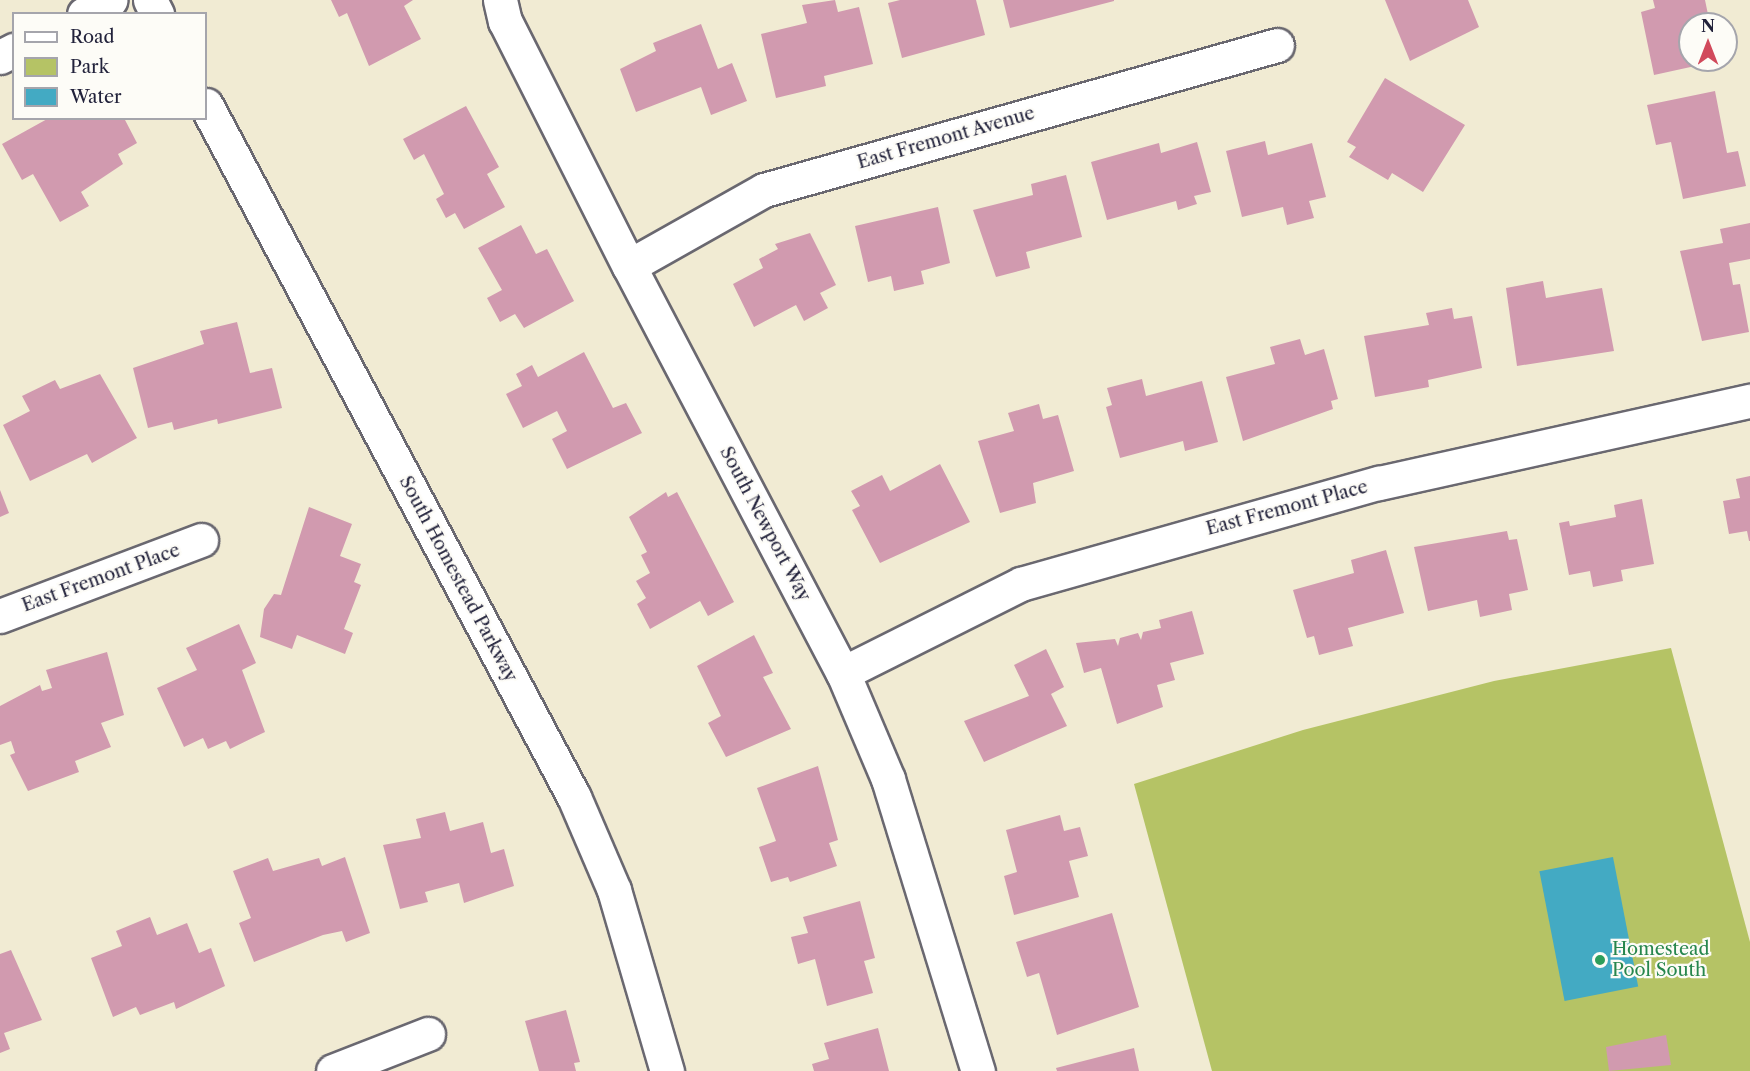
<!DOCTYPE html>
<html>
<head>
<meta charset="utf-8">
<style>
  body { margin:0 }
  #map { position:relative; width:1750px; height:1071px; overflow:hidden; background:#f1ebd3; font-family:"Libre Caslon Text",serif }
  div>[style] { position:absolute }
  .green>* { inset:0; background:#b5c365 }
  .water>* { inset:0; background:#43aac3; transform-origin:0 0 }
  .building>* { inset:0; background:#d19aaf }
  .roads { filter:drop-shadow(2px 0 #6a6870) drop-shadow(-2px 0 #6a6870) drop-shadow(0 2px #6a6870) drop-shadow(0 -2px #6a6870) }
  .minor>* { height:33px; margin:-16.5px; padding:0 16.5px; transform-origin:16.5px; border-radius:16.5px; background:#fff }
  .dots>* { width:16px; height:16px; translate:-50% -50%; box-sizing:border-box; border:3px solid #fdfcf7; border-radius:50% }
  span { translate:-50% -50%; white-space:nowrap; text-align:center; line-height:1.15; -webkit-text-stroke:4.5px #fdfcf7; paint-order:stroke }
  .street-label { font-size:18px; color:#22223b }
  .leisure-label { font-size:18px; color:#27864d }
  .left { translate:0 -50%; text-align:left }
  .legend { position:absolute; left:12px; top:12px; width:195px; height:108px; box-sizing:border-box; background:#fdfcf7; border:2px solid #a5a5ac; margin:0; padding:8px 10px; list-style:none; font-size:18px; color:#22223b }
  .legend li { display:flex; align-items:center; gap:12px; height:30px }
  .legend b { width:30px; border:2px solid #a5a5ac }
  .north { position:absolute; left:1678px; top:12px; width:60px; height:60px; box-sizing:border-box; background:#fdfcf7; border:2px solid #a5a5ac; border-radius:50%; rotate:0deg; font-size:16px; font-weight:700; line-height:24px; text-align:center; color:#22223b }
  .north::after { content:''; display:block; margin:auto; width:21px; height:27px; background:#d1495b; clip-path:polygon(50% 0,100% 100%,50% 72%,0 100%) }
</style>
</head>
<body>
<div id="map">
  <div class="green">
    <i style="clip-path:polygon(1671px 648px,1750px 942px,1750px 1071px,1212px 1071px,1134px 784px,1303px 730px,1494px 681px)"></i>
  </div>
  <div class="water">
    <i style="left:1613px;top:857px;width:132px;height:75px;rotate:79deg"></i>
  </div>
  <div class="building">
    <i style="clip-path:polygon(331px 0,413px 0,404px 6px,421px 39px,369px 66px,347px 13px,339px 17px)"></i>
    <i style="clip-path:polygon(835px 0,838px 12px,859px 7px,873px 64px,824px 76px,826px 86px,776px 98px,761px 34px,807px 23px,802px 5px)"></i>
    <i style="clip-path:polygon(900px 0,976px 0,985px 35px,902px 58px,888px 3px)"></i>
    <i style="clip-path:polygon(1003px 0,1114px 0,1114px 1px,1010px 28px)"></i>
    <i style="clip-path:polygon(1385px 0,1468px 0,1479px 27px,1410px 61px)"></i>
    <i style="clip-path:polygon(1653px 0,1705px 0,1710px 24px,1690px 24px,1690px 60px,1718px 61px,1654px 75px,1641px 12px,1655px 8px)"></i>
    <i style="clip-path:polygon(701px 24px,718px 69px,732px 63px,747px 101px,711px 115px,701px 87px,636px 112px,620px 69px,656px 51px,653px 43px)"></i>
    <i style="clip-path:polygon(1385px 78px,1465px 125px,1423px 192px,1392px 173px,1388px 180px,1349px 157px,1356px 147px,1347px 142px)"></i>
    <i style="clip-path:polygon(1715px 91px,1727px 153px,1738px 151px,1746px 186px,1683px 199px,1671px 142px,1656px 145px,1647px 105px)"></i>
    <i style="clip-path:polygon(466px 106px,499px 167px,487px 174px,505px 207px,464px 229px,455px 213px,446px 218px,436px 199px,444px 194px,424px 154px,414px 160px,403px 139px)"></i>
    <i style="clip-path:polygon(49px 118px,124px 118px,137px 143px,118px 154px,123px 164px,81px 192px,89px 206px,60px 222px,33px 174px,22px 180px,2px 144px)"></i>
    <i style="clip-path:polygon(1265px 141px,1268px 155px,1312px 143px,1326px 197px,1309px 201px,1314px 218px,1287px 225px,1283px 207px,1242px 217px,1226px 151px)"></i>
    <i style="clip-path:polygon(1197px 142px,1211px 192px,1194px 196px,1197px 204px,1178px 210px,1176px 201px,1107px 220px,1091px 162px,1159px 143px,1161px 153px)"></i>
    <i style="clip-path:polygon(1066px 175px,1082px 237px,1026px 252px,1030px 268px,996px 277px,973px 210px,1033px 195px,1031px 184px)"></i>
    <i style="clip-path:polygon(938px 207px,950px 263px,921px 271px,924px 284px,894px 291px,891px 276px,868px 282px,855px 226px)"></i>
    <i style="clip-path:polygon(1750px 223px,1750px 259px,1729px 263px,1733px 285px,1740px 284px,1749px 332px,1702px 341px,1680px 251px,1723px 243px,1720px 229px)"></i>
    <i style="clip-path:polygon(521px 225px,536px 254px,547px 249px,574px 301px,524px 328px,515px 314px,500px 322px,487px 298px,502px 290px,478px 248px)"></i>
    <i style="clip-path:polygon(810px 233px,836px 285px,820px 293px,828px 308px,804px 321px,796px 305px,754px 327px,733px 284px,763px 268px,759px 259px,778px 249px,775px 244px)"></i>
    <i style="clip-path:polygon(1543px 281px,1546px 298px,1602px 288px,1614px 351px,1517px 366px,1506px 288px)"></i>
    <i style="clip-path:polygon(1452px 308px,1454px 319px,1472px 316px,1482px 368px,1428px 380px,1429px 387px,1375px 397px,1364px 336px,1429px 325px,1426px 313px)"></i>
    <i style="clip-path:polygon(237px 322px,250px 373px,272px 368px,282px 408px,218px 424px,217px 419px,174px 430px,172px 422px,148px 428px,133px 368px,204px 344px,200px 331px)"></i>
    <i style="clip-path:polygon(1300px 339px,1305px 355px,1324px 349px,1338px 399px,1331px 401px,1333px 409px,1243px 441px,1226px 377px,1275px 364px,1270px 347px)"></i>
    <i style="clip-path:polygon(584px 352px,613px 408px,626px 403px,642px 433px,567px 469px,552px 439px,567px 431px,557px 411px,523px 428px,506px 394px,522px 386px,516px 374px,532px 365px,538px 377px)"></i>
    <i style="clip-path:polygon(100px 374px,137px 438px,92px 463px,87px 454px,30px 481px,3px 425px,30px 411px,22px 396px,55px 380px,60px 389px)"></i>
    <i style="clip-path:polygon(1142px 379px,1146px 396px,1202px 381px,1218px 442px,1185px 451px,1183px 441px,1120px 458px,1106px 407px,1112px 405px,1107px 388px)"></i>
    <i style="clip-path:polygon(1039px 404px,1043px 419px,1058px 415px,1074px 471px,1033px 483px,1036px 503px,1000px 513px,978px 441px,1014px 431px,1008px 413px)"></i>
    <i style="clip-path:polygon(940px 464px,970px 522px,880px 563px,852px 510px,860px 506px,851px 491px,882px 475px,890px 491px)"></i>
    <i style="clip-path:polygon(1750px 476px,1750px 541px,1749px 541px,1747px 531px,1729px 534px,1723px 501px,1740px 498px,1736px 479px)"></i>
    <i style="clip-path:polygon(0 490px,9px 513px,0 517px)"></i>
    <i style="clip-path:polygon(666px 492px,668px 497px,677px 492px,734px 602px,708px 616px,700px 601px,650px 629px,637px 604px,646px 598px,636px 581px,650px 573px,641px 555px,647px 552px,629px 517px)"></i>
    <i style="clip-path:polygon(1642px 499px,1654px 564px,1621px 570px,1623px 581px,1593px 587px,1590px 571px,1569px 575px,1559px 523px,1569px 521px,1570px 526px,1616px 517px,1614px 505px)"></i>
    <i style="clip-path:polygon(309px 507px,352px 524px,340px 556px,361px 564px,354px 582px,361px 585px,344px 629px,353px 633px,345px 654px,297px 635px,292px 649px,260px 637px,264px 609px,274px 594px,281px 595px)"></i>
    <i style="clip-path:polygon(1507px 531px,1509px 540px,1517px 539px,1528px 590px,1509px 594px,1512px 610px,1480px 617px,1477px 600px,1428px 611px,1414px 547px)"></i>
    <i style="clip-path:polygon(1386px 550px,1404px 613px,1348px 628px,1353px 646px,1319px 655px,1314px 636px,1307px 638px,1293px 590px,1354px 573px,1351px 560px)"></i>
    <i style="clip-path:polygon(1192px 611px,1204px 654px,1170px 663px,1175px 680px,1157px 685px,1163px 707px,1117px 724px,1101px 668px,1084px 673px,1076px 643px,1115px 639px,1118px 646px,1120px 638px,1138px 633px,1141px 640px,1143px 632px,1161px 628px,1159px 620px)"></i>
    <i style="clip-path:polygon(239px 624px,256px 663px,242px 670px,265px 732px,230px 749px,226px 741px,208px 749px,203px 738px,184px 747px,157px 688px,197px 670px,186px 648px)"></i>
    <i style="clip-path:polygon(754px 635px,773px 673px,763px 677px,791px 729px,726px 757px,708px 723px,721px 716px,697px 666px)"></i>
    <i style="clip-path:polygon(1046px 649px,1064px 687px,1051px 694px,1067px 726px,984px 762px,964px 721px,1029px 696px,1014px 665px)"></i>
    <i style="clip-path:polygon(107px 652px,124px 715px,101px 723px,111px 747px,75px 761px,79px 772px,28px 791px,10px 755px,15px 753px,11px 741px,0 745px,0 706px,40px 685px,42px 691px,52px 688px,46px 670px)"></i>
    <i style="clip-path:polygon(818px 766px,838px 840px,829px 843px,837px 866px,790px 882px,788px 877px,771px 882px,759px 847px,776px 841px,757px 788px)"></i>
    <i style="clip-path:polygon(445px 812px,450px 831px,483px 822px,491px 853px,504px 849px,514px 886px,464px 903px,459px 883px,425px 892px,428px 902px,400px 909px,383px 845px,421px 838px,416px 819px)"></i>
    <i style="clip-path:polygon(1060px 815px,1064px 831px,1080px 827px,1088px 856px,1069px 861px,1079px 897px,1014px 915px,1004px 876px,1017px 872px,1006px 830px)"></i>
    <i style="clip-path:polygon(345px 857px,370px 933px,346px 942px,342px 931px,323px 935px,254px 962px,239px 923px,251px 918px,233px 871px,268px 858px,273px 871px,319px 858px,322px 866px)"></i>
    <i style="clip-path:polygon(860px 901px,875px 958px,864px 961px,873px 993px,827px 1006px,815px 959px,798px 964px,791px 937px,808px 933px,803px 917px)"></i>
    <i style="clip-path:polygon(1112px 913px,1139px 1007px,1057px 1035px,1039px 973px,1027px 977px,1016px 942px)"></i>
    <i style="clip-path:polygon(150px 917px,157px 935px,187px 923px,199px 953px,211px 948px,225px 986px,176px 1009px,174px 1002px,140px 1015px,136px 1007px,113px 1017px,91px 958px,122px 946px,116px 931px)"></i>
    <i style="clip-path:polygon(11px 950px,42px 1020px,4px 1033px,10px 1049px,0 1053px,0 954px)"></i>
    <i style="clip-path:polygon(566px 1010px,580px 1062px,574px 1063px,576px 1071px,539px 1071px,525px 1021px)"></i>
    <i style="clip-path:polygon(878px 1028px,889px 1071px,814px 1071px,812px 1064px,829px 1059px,824px 1043px)"></i>
    <i style="clip-path:polygon(1666px 1035px,1671px 1065px,1609px 1071px,1606px 1047px)"></i>
    <i style="clip-path:polygon(1134px 1048px,1139px 1071px,1057px 1071px,1056px 1068px)"></i>
  </div>
  <div class="roads">
    <div class="minor">
      <i style="left:150px;top:0;width:16px;rotate:63deg"></i>
      <i style="left:500px;top:0;width:22px;rotate:77deg"></i>
      <i style="left:505px;top:21px;width:275px;rotate:63.2deg"></i>
      <i style="left:629px;top:266px;width:460px;rotate:62.3deg"></i>
      <i style="left:843px;top:673px;width:115px;rotate:67deg"></i>
      <i style="left:888px;top:779px;width:306px;rotate:72.9deg"></i>
      <i style="left:84px;top:14px;width:30px;rotate:-28deg"></i>
      <i style="left:0;top:57px;width:16px;rotate:-27deg"></i>
      <i style="left:206px;top:105px;width:784px;rotate:62deg"></i>
      <i style="left:574px;top:797px;width:101px;rotate:66.7deg"></i>
      <i style="left:614px;top:890px;width:189px;rotate:73.7deg"></i>
      <i style="left:629px;top:266px;width:155px;rotate:-29.4deg"></i>
      <i style="left:764px;top:190px;width:533px;rotate:-15.78deg"></i>
      <i style="left:0;top:616px;width:215px;rotate:-20.7deg"></i>
      <i style="left:843px;top:673px;width:199px;rotate:-26.6deg"></i>
      <i style="left:1021px;top:584px;width:372px;rotate:-15.8deg"></i>
      <i style="left:1379px;top:483px;width:380px;rotate:-12.5deg"></i>
      <i style="left:333px;top:1071px;width:102px;rotate:-21.3deg"></i>
    </div>
  </div>
  <div class="dots">
    <i style="left:1600px;top:960px;background:#2e9e5b"></i>
  </div>
  <div class="street-label">
    <span style="left:946px;top:138px;rotate:-16deg">East Fremont Avenue</span>
    <span style="left:1287px;top:508px;rotate:-15deg">East Fremont Place</span>
    <span style="left:765px;top:524px;rotate:62deg">South Newport Way</span>
    <span style="left:101px;top:578px;rotate:-20deg">East Fremont Place</span>
    <span style="left:458px;top:579px;rotate:62deg">South Homestead Parkway</span>
  </div>
  <div class="leisure-label">
    <span class="left" style="left:1612px;top:960px">Homestead<br>Pool South</span>
  </div>
  <ul class="legend">
  <li><b style="height:8px;background:#fff"></b>Road</li>
  <li><b style="height:16px;background:#b5c365"></b>Park</li>
  <li><b style="height:16px;background:#43aac3"></b>Water</li>
  </ul>
  <div class="north">N</div>
</div>
</body>
</html>
